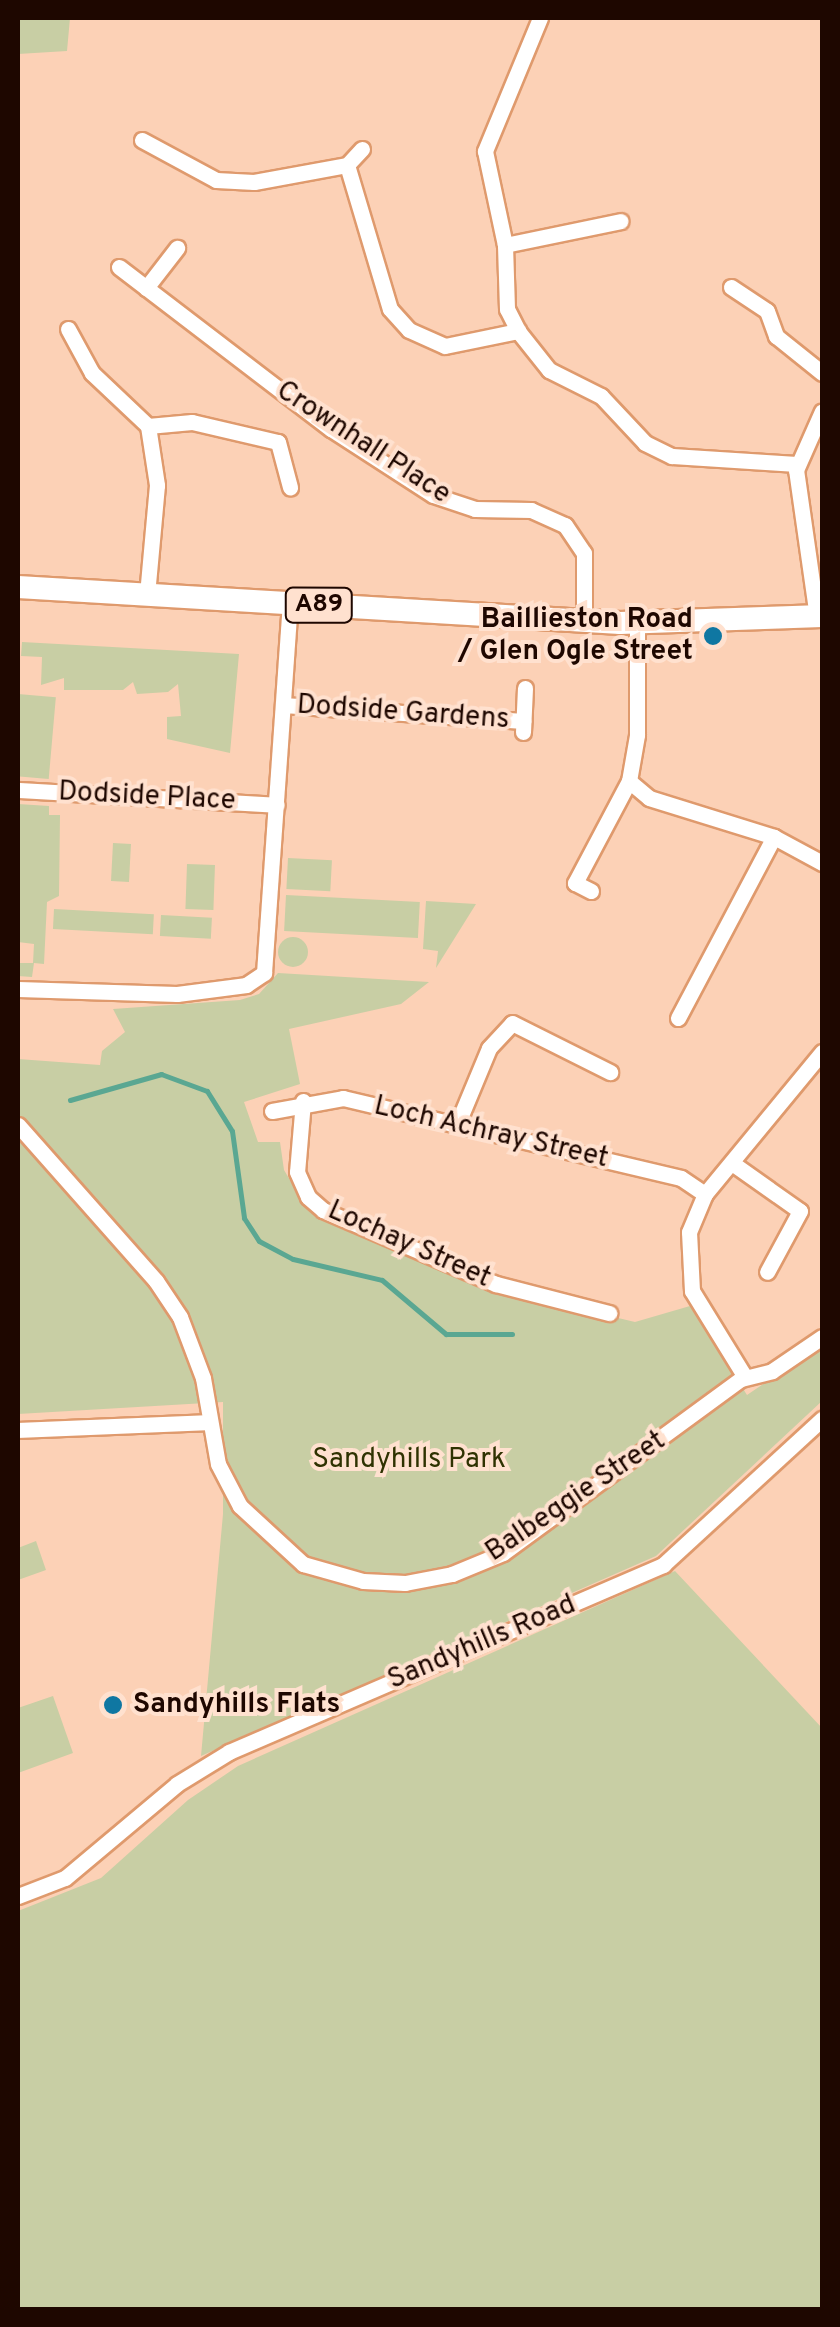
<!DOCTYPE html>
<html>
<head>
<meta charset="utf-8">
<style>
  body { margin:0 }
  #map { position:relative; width:840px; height:2327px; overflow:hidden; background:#fcd1b6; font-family:Overpass,sans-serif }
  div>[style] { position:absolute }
  .green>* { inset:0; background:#c8cea4; transform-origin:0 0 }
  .round { border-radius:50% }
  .stream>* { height:5px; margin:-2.5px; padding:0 2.5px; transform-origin:2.5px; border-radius:2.5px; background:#5aa792 }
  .roads { filter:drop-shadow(2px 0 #df9a6d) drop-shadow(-2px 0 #df9a6d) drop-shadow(0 2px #df9a6d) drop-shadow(0 -2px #df9a6d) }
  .street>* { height:15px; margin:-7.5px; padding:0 7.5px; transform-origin:7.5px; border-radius:7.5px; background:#fff }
  .primary>* { height:22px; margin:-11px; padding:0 11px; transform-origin:11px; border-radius:11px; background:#fff }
  .dots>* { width:28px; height:28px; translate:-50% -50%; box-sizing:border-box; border:5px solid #ffe1cf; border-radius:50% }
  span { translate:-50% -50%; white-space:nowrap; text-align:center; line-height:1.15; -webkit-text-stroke:8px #ffe1cf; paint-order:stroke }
  .shield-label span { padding:2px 8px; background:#ffe1cf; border:2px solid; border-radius:8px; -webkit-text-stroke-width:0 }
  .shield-label { font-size:25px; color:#1e0700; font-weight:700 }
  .street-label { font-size:28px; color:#1e0700 }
  .poi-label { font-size:28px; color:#1e0700; font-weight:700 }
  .right { translate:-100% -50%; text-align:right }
  .left { translate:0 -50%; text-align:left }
  .park-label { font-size:28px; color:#2f3201 }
  .frame { position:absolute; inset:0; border:20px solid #1e0700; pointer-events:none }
</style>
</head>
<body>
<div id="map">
  <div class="green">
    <i style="clip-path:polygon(18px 18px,70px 18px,67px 51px,18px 54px)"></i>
    <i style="clip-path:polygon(22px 642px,239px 654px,230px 753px,167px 739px,167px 717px,181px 716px,178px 684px,168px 692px,137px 694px,133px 682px,123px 690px,64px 690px,64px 678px,41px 685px,42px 657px,21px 656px)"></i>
    <i style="left:18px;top:694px;width:38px;height:82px;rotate:5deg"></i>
    <i style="clip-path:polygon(18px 804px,49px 806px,49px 815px,60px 815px,59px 896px,47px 902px,44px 964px,34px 963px,32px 977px,18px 976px,18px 963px,33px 963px,34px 944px,18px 942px)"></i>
    <i style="left:113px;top:843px;width:18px;height:38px;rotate:3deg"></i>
    <i style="left:288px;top:858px;width:44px;height:31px;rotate:3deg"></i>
    <i style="left:187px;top:864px;width:28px;height:45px;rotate:2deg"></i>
    <i style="left:286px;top:895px;width:134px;height:36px;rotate:3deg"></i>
    <i style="clip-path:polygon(426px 901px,476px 904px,436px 968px,438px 951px,423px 949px)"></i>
    <i style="left:54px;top:909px;width:100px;height:20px;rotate:3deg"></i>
    <i style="left:161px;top:915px;width:51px;height:21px;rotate:3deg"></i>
    <i class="round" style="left:278px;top:937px;width:30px;height:30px"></i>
    <i style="clip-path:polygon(278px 973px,429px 982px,401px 1004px,289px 1029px,300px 1084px,244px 1102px,258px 1142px,280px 1142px,284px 1170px,306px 1207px,476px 1284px,635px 1322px,690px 1306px,747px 1395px,822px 1344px,822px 1401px,656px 1556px,201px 1756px,223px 1514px,223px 1402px,18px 1414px,18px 1059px,100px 1065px,102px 1051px,125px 1032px,113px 1009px,240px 1000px,259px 994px)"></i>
    <i style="clip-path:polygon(36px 1541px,46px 1570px,18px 1580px,18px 1548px)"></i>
    <i style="clip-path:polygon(675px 1571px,822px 1728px,822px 2309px,18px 2309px,18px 1911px,101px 1878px,188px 1800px,238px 1766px)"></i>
    <i style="clip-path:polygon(53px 1696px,73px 1753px,18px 1773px,18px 1708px)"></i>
  </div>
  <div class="stream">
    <i style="left:70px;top:1100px;width:95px;rotate:-15.9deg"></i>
    <i style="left:161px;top:1074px;width:49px;rotate:20.3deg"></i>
    <i style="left:207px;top:1091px;width:47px;rotate:58deg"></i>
    <i style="left:232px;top:1131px;width:88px;rotate:82.1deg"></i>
    <i style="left:244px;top:1218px;width:27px;rotate:57deg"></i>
    <i style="left:259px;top:1241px;width:38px;rotate:28deg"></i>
    <i style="left:293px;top:1259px;width:91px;rotate:13.3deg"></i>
    <i style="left:382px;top:1280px;width:84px;rotate:40.2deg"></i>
    <i style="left:446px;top:1334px;width:66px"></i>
  </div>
  <div class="roads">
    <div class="street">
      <i style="left:540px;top:18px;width:144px;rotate:112.5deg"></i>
      <i style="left:485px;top:151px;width:96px;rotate:78deg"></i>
      <i style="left:505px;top:245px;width:64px;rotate:88.2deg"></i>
      <i style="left:507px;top:309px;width:25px;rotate:63deg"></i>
      <i style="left:518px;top:331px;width:50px;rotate:51.5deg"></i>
      <i style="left:549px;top:370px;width:58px;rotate:26.6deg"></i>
      <i style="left:601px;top:396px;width:64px;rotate:46.9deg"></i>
      <i style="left:645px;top:443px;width:30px;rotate:26deg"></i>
      <i style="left:672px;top:456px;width:125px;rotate:3.7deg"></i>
      <i style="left:142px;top:140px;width:84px;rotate:28.4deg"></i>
      <i style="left:216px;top:180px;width:38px;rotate:3deg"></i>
      <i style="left:254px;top:182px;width:95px;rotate:-10.4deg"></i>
      <i style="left:347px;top:165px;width:150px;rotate:73.4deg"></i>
      <i style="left:390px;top:309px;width:28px;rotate:48deg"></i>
      <i style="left:409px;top:330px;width:39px;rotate:24deg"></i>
      <i style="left:445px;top:346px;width:75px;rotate:-11.6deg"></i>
      <i style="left:347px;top:165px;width:22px;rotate:-47deg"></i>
      <i style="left:505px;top:245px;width:118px;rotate:-11.7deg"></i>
      <i style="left:119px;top:267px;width:267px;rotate:37.4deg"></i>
      <i style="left:331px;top:429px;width:121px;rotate:32.9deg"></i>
      <i style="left:433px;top:495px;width:44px;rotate:18.4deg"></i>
      <i style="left:475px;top:509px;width:56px;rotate:1deg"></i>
      <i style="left:531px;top:510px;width:37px;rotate:24deg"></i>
      <i style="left:565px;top:525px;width:34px;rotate:56deg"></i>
      <i style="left:584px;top:553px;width:68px;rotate:90deg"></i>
      <i style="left:731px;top:287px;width:43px;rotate:33.7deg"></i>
      <i style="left:767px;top:311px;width:27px;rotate:70deg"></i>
      <i style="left:776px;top:336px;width:59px;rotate:38.8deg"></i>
      <i style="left:146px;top:288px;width:51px;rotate:-52.2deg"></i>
      <i style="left:68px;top:329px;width:50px;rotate:61.4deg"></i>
      <i style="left:92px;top:373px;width:77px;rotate:43.4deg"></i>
      <i style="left:148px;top:426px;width:60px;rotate:81.3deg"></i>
      <i style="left:157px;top:485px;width:109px;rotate:95.2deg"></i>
      <i style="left:148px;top:426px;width:44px;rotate:-5.2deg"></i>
      <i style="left:192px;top:422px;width:88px;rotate:13.1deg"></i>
      <i style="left:278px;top:442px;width:47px;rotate:75.1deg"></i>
      <i style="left:817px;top:617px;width:148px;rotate:-98.1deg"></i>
      <i style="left:796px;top:470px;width:64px;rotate:-66.2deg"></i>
      <i style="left:283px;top:705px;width:241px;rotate:3.8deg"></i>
      <i style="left:523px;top:732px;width:44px;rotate:-87.4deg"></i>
      <i style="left:629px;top:781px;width:26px;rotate:40deg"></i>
      <i style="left:649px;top:798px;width:131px;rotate:17.3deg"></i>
      <i style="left:774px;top:837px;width:55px;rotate:28.4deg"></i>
      <i style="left:18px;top:790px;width:259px;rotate:3.3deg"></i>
      <i style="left:591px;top:891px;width:18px;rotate:-153deg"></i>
      <i style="left:575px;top:883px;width:115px;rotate:-62.1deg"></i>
      <i style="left:629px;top:781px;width:47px;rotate:-80.1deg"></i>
      <i style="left:637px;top:735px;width:112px;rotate:-90deg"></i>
      <i style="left:18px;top:989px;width:159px;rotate:1.8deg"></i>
      <i style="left:177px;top:994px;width:70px;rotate:-7.4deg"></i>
      <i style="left:246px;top:985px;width:22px;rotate:-34deg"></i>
      <i style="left:264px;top:973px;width:371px;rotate:-86deg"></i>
      <i style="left:678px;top:1018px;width:205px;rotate:-62.1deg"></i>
      <i style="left:303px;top:1101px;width:71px;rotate:94.8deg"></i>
      <i style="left:297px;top:1172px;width:27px;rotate:66deg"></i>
      <i style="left:308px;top:1197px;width:20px;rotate:41deg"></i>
      <i style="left:323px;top:1210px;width:188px;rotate:23.2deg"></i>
      <i style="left:496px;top:1284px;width:117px;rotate:14.4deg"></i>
      <i style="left:272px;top:1111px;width:72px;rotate:-10.4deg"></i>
      <i style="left:343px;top:1098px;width:347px;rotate:13.3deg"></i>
      <i style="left:681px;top:1178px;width:29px;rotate:34deg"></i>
      <i style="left:18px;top:1125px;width:208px;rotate:48.5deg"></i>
      <i style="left:156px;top:1281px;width:43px;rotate:56.3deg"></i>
      <i style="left:180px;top:1317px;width:65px;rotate:69.3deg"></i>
      <i style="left:203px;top:1378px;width:87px;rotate:80.1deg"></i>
      <i style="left:218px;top:1464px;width:47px;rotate:62.4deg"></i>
      <i style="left:240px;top:1506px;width:86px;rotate:42.6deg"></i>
      <i style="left:303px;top:1564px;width:62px;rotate:15.8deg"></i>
      <i style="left:363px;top:1581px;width:42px;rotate:2.7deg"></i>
      <i style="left:405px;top:1583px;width:48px;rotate:-10.8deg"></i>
      <i style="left:452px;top:1574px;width:55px;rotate:-22.4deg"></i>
      <i style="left:503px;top:1553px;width:295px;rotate:-36.2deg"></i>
      <i style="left:741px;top:1379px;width:32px;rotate:-14deg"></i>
      <i style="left:772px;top:1371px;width:60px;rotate:-34.2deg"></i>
      <i style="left:457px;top:1125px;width:83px;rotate:-67.4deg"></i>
      <i style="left:489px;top:1048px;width:34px;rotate:-47deg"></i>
      <i style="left:512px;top:1023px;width:110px;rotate:26.6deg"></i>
      <i style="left:732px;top:1163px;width:83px;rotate:35.2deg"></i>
      <i style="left:800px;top:1211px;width:69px;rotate:118.4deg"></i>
      <i style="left:745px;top:1377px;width:101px;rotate:-121.6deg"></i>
      <i style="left:692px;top:1291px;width:59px;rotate:-92.9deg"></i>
      <i style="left:689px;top:1232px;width:41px;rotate:-67.2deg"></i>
      <i style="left:705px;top:1194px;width:184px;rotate:-50.5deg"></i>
      <i style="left:18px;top:1430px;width:192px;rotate:-2.4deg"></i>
      <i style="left:18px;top:1896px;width:50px;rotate:-21deg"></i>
      <i style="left:65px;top:1878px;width:146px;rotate:-40deg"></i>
      <i style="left:177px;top:1784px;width:61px;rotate:-31.6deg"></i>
      <i style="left:229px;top:1752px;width:473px;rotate:-23.3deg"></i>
      <i style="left:663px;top:1565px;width:216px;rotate:-42.6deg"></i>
    </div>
    <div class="primary">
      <i style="left:18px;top:587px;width:603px;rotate:3.42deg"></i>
      <i style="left:620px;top:623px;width:202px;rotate:-2deg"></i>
    </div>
  </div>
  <div class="dots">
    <i style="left:713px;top:636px;background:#0f77a2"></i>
    <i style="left:113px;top:1705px;background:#0f77a2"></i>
  </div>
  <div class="shield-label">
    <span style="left:319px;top:605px">A89</span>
  </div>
  <div class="street-label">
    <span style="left:363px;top:443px;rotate:33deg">Crownhall Place</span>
    <span style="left:403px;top:713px;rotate:4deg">Dodside Gardens</span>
    <span style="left:147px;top:797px;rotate:3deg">Dodside Place</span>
    <span style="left:491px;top:1133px;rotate:13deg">Loch Achray Street</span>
    <span style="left:409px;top:1245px;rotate:24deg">Lochay Street</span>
    <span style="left:576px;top:1497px;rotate:-34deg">Balbeggie Street</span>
    <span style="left:482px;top:1643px;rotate:-23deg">Sandyhills Road</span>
  </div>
  <div class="poi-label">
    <span class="right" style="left:693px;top:636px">Baillieston Road<br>/ Glen Ogle Street</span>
    <span class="left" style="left:133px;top:1705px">Sandyhills Flats</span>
  </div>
  <div class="park-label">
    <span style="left:409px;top:1460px">Sandyhills Park</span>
  </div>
  <div class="frame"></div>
</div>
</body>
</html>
